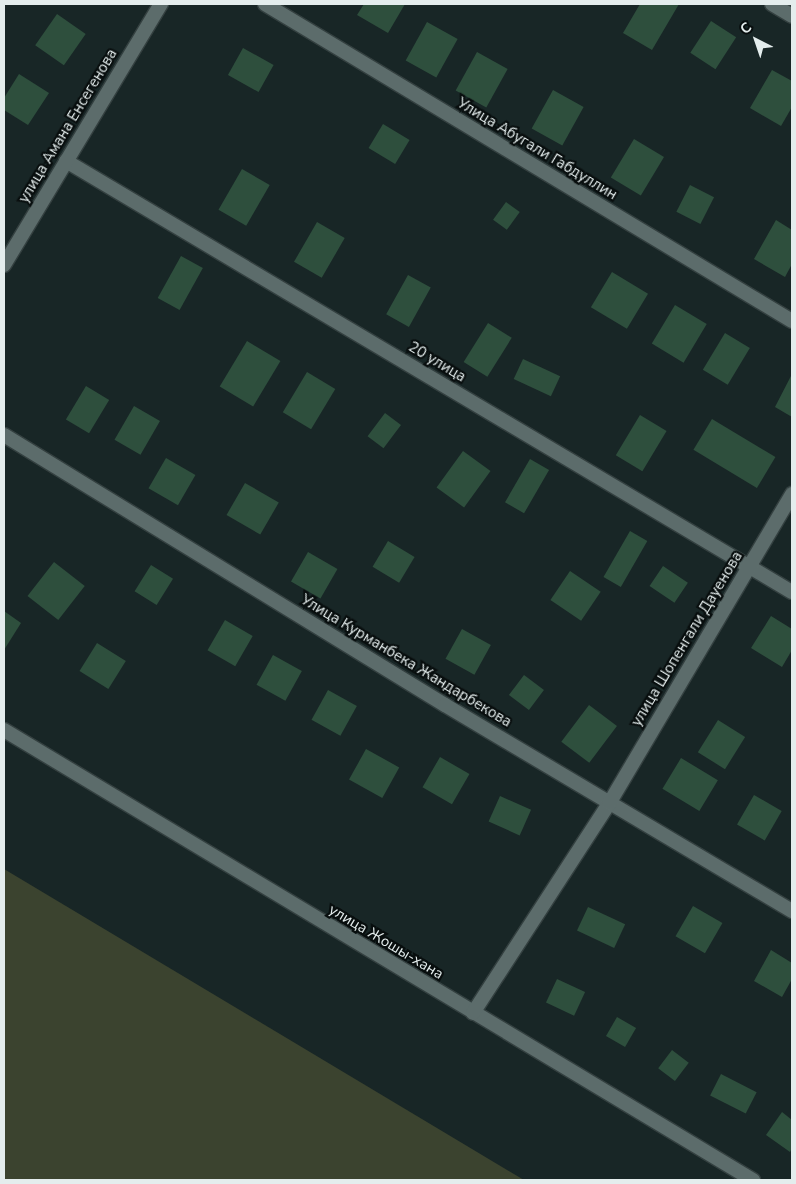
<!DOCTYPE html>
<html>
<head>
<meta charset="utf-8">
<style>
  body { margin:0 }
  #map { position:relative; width:796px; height:1184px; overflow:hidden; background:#182626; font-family:"Nunito Sans",sans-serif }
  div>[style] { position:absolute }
  .green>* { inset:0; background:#3b432f }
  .building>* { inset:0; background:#2e4f3d; transform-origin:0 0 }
  .roads { filter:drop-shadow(1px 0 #344040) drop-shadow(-1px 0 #344040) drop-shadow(0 1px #344040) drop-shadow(0 -1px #344040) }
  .minor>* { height:14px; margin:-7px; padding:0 7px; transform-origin:7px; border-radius:7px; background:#5c6c6b }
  span { translate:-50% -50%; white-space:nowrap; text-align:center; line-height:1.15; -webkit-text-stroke:4.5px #080e0e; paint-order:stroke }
  .street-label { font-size:15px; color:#e4eded }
  .frame { position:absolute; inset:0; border:5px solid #e4eded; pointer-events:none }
  .north { position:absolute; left:731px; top:15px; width:50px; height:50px; -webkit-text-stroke:4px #080e0e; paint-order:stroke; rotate:319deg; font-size:14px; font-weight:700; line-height:20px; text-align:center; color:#e4eded }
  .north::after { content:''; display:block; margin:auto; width:18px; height:22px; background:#e4eded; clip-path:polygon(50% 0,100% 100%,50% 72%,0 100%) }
</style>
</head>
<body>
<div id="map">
  <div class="green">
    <i style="clip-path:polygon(4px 869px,524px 1180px,4px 1180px)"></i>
  </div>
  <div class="building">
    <i style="clip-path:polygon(364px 4px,405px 4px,388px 33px,357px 15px)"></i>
    <i style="clip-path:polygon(640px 4px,679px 4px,652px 50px,623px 33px)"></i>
    <i style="left:57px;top:14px;width:35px;height:38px;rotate:35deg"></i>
    <i style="left:711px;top:21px;width:30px;height:38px;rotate:33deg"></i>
    <i style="left:427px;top:22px;width:35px;height:44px;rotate:29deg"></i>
    <i style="left:243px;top:48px;width:35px;height:31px;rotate:29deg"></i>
    <i style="left:477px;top:52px;width:35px;height:44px;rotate:29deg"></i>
    <i style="clip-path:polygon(772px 70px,792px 81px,792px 107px,781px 126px,750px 108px)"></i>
    <i style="clip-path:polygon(19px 74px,49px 93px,28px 125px,4px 110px,4px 98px)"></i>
    <i style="left:553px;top:90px;width:35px;height:44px;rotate:29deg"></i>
    <i style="left:383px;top:124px;width:31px;height:28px;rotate:31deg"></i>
    <i style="left:634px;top:139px;width:35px;height:45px;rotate:31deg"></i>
    <i style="left:242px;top:169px;width:32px;height:47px;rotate:30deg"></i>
    <i style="left:690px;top:185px;width:27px;height:30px;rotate:27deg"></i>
    <i style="left:506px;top:202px;width:17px;height:22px;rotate:36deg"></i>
    <i style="clip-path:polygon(776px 220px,792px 230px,792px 264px,785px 277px,754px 259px)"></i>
    <i style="left:317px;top:222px;width:32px;height:46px;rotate:30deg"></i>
    <i style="left:181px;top:256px;width:25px;height:48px;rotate:29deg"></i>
    <i style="left:612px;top:272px;width:42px;height:41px;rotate:31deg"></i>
    <i style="left:408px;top:275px;width:26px;height:45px;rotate:29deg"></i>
    <i style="left:675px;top:305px;width:37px;height:45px;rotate:31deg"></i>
    <i style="left:488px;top:323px;width:28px;height:46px;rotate:32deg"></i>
    <i style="left:725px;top:333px;width:29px;height:43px;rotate:31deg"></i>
    <i style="left:247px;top:341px;width:39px;height:53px;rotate:31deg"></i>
    <i style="left:523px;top:359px;width:41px;height:22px;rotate:25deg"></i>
    <i style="left:307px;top:372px;width:33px;height:47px;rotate:31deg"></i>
    <i style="clip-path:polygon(792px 374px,792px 417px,775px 407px)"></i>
    <i style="left:86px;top:386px;width:27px;height:39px;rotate:31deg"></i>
    <i style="left:134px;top:406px;width:30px;height:39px;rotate:30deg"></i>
    <i style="left:385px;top:413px;width:20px;height:29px;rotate:37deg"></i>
    <i style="left:640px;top:415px;width:31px;height:47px;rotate:31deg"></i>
    <i style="left:712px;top:419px;width:74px;height:36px;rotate:31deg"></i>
    <i style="left:463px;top:451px;width:34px;height:45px;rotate:36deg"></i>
    <i style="left:166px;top:458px;width:34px;height:35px;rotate:30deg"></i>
    <i style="left:530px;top:459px;width:22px;height:50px;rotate:30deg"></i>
    <i style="left:245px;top:483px;width:39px;height:37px;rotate:30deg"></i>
    <i style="left:630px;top:531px;width:20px;height:53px;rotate:30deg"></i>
    <i style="left:388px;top:541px;width:31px;height:30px;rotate:31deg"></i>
    <i style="left:308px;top:552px;width:34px;height:34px;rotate:30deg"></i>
    <i style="left:54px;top:562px;width:39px;height:43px;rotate:38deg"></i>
    <i style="left:151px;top:565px;width:26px;height:31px;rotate:32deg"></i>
    <i style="left:663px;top:566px;width:30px;height:24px;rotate:34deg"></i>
    <i style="left:570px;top:571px;width:37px;height:35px;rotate:34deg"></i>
    <i style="clip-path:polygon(4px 611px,21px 623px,4px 650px)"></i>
    <i style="clip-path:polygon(771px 616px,792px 629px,792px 650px,782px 667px,751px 648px)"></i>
    <i style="left:225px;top:620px;width:32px;height:35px;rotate:30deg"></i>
    <i style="left:462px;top:629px;width:33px;height:34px;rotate:29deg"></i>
    <i style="left:97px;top:643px;width:34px;height:33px;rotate:32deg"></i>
    <i style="left:273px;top:655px;width:33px;height:34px;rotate:29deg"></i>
    <i style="left:524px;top:675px;width:25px;height:25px;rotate:37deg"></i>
    <i style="left:328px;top:690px;width:33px;height:34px;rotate:29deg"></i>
    <i style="left:589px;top:705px;width:35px;height:46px;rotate:37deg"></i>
    <i style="left:718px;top:720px;width:32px;height:38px;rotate:32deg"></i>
    <i style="left:366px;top:749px;width:38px;height:35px;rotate:29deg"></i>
    <i style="left:440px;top:757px;width:34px;height:35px;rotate:30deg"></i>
    <i style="left:681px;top:758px;width:43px;height:36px;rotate:31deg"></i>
    <i style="left:754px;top:795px;width:32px;height:34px;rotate:30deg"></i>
    <i style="left:500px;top:796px;width:34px;height:28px;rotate:24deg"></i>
    <i style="left:693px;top:906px;width:34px;height:35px;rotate:30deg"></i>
    <i style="left:588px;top:907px;width:41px;height:26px;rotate:25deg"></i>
    <i style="clip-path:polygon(771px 950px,792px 963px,792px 979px,782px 997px,754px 981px)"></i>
    <i style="left:557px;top:979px;width:31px;height:26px;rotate:25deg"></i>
    <i style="left:617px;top:1017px;width:22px;height:22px;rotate:30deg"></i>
    <i style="left:672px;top:1050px;width:21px;height:23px;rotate:37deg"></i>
    <i style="left:721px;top:1074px;width:40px;height:24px;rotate:27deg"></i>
    <i style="clip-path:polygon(782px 1112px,792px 1120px,792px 1148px,790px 1152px,766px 1135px)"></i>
  </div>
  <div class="roads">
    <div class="minor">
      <i style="left:265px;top:4px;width:615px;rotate:31.03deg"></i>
      <i style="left:772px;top:4px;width:23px;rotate:31deg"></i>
      <i style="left:66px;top:161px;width:844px;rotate:30.7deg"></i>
      <i style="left:4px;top:265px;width:305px;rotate:-59deg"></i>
      <i style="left:4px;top:435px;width:517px;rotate:31.48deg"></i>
      <i style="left:445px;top:705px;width:404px;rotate:30.7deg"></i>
      <i style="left:4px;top:730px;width:874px;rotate:31deg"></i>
      <i style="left:473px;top:1013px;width:252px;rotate:-57deg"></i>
      <i style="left:610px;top:802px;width:358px;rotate:-59.4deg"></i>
    </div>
  </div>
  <div class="street-label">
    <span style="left:68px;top:126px;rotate:-59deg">улица Амана Енсегенова</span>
    <span style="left:537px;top:149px;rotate:31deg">Улица Абугали Габдуллин</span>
    <span style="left:437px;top:362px;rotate:31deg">20 улица</span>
    <span style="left:687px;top:639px;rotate:-59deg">улица Шопенгали Дауенова</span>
    <span style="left:406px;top:661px;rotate:31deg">Улица Курманбека Жандарбекова</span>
    <span style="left:386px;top:942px;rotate:31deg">улица Жошы-хана</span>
  </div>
  <div class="frame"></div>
  <div class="north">С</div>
</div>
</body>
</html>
